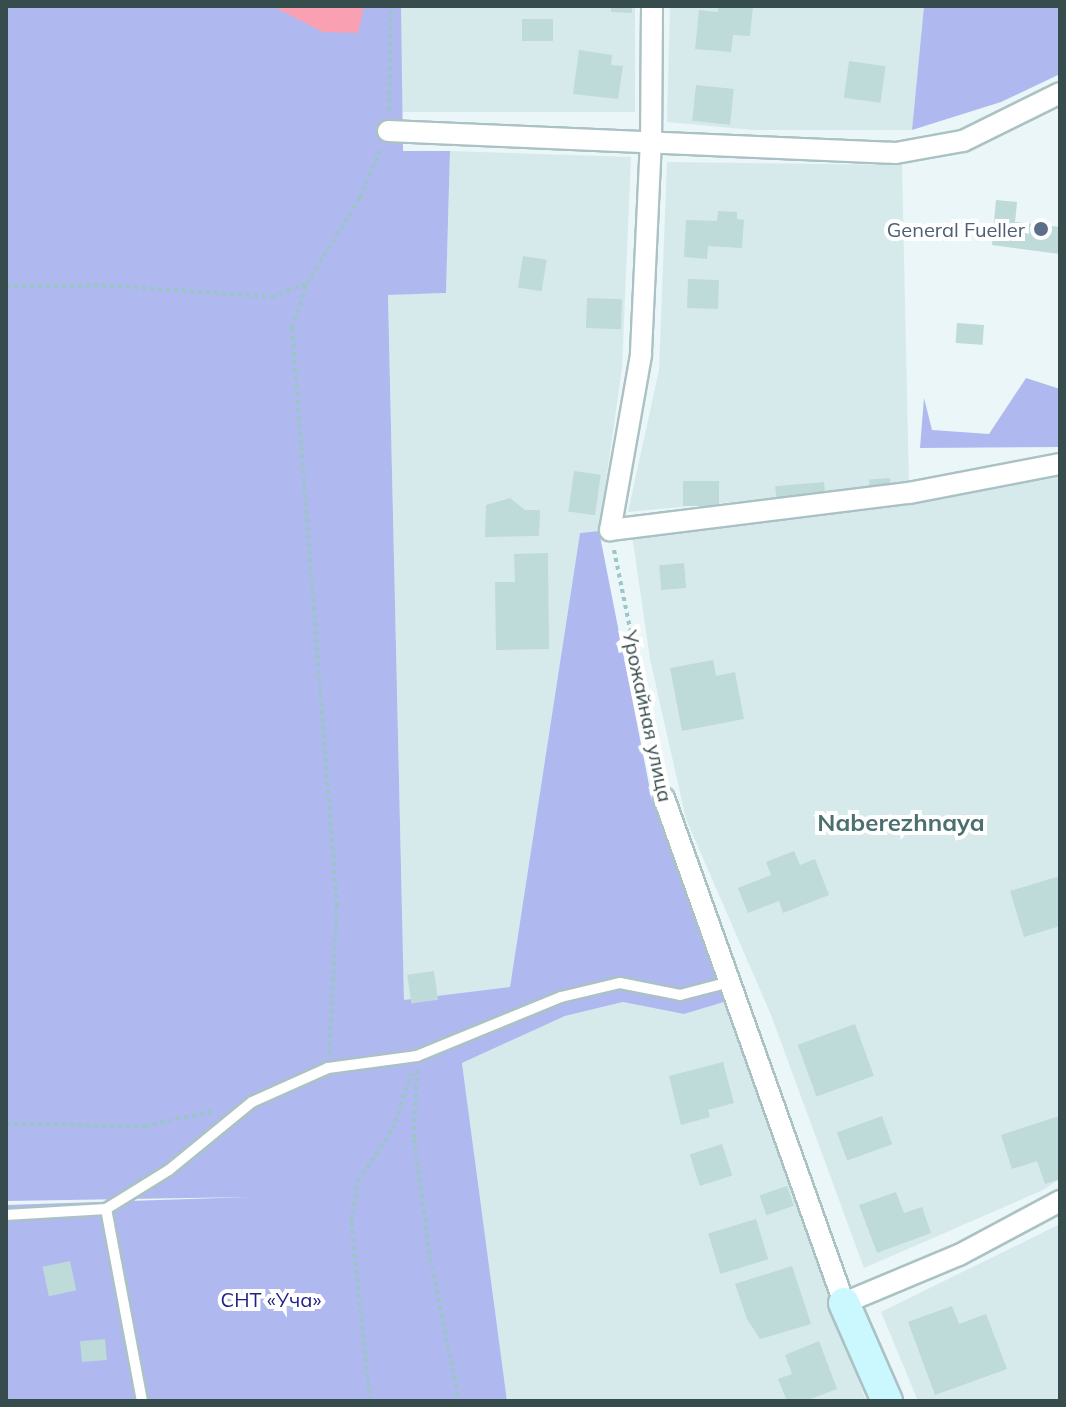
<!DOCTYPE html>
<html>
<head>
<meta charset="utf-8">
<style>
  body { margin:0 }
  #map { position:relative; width:1066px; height:1407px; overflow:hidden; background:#eaf6f7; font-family:Mulish,sans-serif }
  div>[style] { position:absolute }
  .residential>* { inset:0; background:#d7eaeb; transform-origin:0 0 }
  .green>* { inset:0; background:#afb9ef }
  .water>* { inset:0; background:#f9a0b3 }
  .building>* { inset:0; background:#bedad9; transform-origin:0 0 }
  .path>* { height:4px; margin-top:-2px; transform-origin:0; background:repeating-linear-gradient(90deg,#9ac6c7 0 4px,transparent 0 8px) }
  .roads { filter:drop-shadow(2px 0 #abc2c4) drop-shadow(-2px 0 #abc2c4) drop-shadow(0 2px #abc2c4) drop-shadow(0 -2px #abc2c4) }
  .lane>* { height:10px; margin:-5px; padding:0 5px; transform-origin:5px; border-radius:5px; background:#fff }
  .street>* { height:20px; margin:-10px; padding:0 10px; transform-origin:10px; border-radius:10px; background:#fff }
  .secondary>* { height:30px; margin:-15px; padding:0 15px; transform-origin:15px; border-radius:15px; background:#cbf8ff }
  .dots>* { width:22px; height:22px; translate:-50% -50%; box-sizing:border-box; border:4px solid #fff; border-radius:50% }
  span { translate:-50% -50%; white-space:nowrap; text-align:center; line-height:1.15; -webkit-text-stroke:8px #fff; paint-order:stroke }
  .service-label { font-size:20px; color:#4e5e75 }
  .right { translate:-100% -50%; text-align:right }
  .street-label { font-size:20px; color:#374c4c }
  .park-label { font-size:20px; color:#222186 }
  .quarter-label { font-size:24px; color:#4c706f; font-weight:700 }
  .frame { position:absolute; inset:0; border:8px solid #374c4c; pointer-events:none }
</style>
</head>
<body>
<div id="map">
  <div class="residential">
    <i style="left:401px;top:6px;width:234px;height:106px"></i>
    <i style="clip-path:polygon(670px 6px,924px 6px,912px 130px,753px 130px,667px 122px)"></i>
    <i style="clip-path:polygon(450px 151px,631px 157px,622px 368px,599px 531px,580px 533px,510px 987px,404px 1001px,388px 295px,446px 293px)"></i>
    <i style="clip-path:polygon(667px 162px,902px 165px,909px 485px,628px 512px,659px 370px)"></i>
    <i style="clip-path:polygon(1060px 475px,1060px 1179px,1043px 1190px,864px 1268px,771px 1015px,686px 819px,650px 659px,632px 535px,910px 502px)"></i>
    <i style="clip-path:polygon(624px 1002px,684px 1014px,724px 1002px,866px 1401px,507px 1401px,462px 1063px,565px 1016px)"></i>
    <i style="clip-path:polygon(1060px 1224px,1060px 1401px,918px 1401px,881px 1312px)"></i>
  </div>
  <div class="green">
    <i style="clip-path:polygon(6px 6px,401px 6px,403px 151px,450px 151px,446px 293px,388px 295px,404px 1000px,510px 987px,580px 533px,599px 531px,652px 800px,724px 1002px,684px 1014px,623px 1002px,565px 1016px,462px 1063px,507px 1401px,6px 1401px,6px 1205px,250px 1197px,6px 1201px)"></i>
    <i style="clip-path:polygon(924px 6px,1060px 6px,1060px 74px,1001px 102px,912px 130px)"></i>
    <i style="clip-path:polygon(1026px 378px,1060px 389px,1060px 447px,920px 448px,924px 398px,932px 430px,989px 434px)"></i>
  </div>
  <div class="water">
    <i style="clip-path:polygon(364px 6px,358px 33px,323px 32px,274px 7px)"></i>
  </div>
  <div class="building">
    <i style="clip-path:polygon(611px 6px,632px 6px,632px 13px,611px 12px)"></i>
    <i style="clip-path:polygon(718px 6px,753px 6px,750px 36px,733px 35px,731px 52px,695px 49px,699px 10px,718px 12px)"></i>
    <i style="left:522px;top:19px;width:31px;height:22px"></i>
    <i style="clip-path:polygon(579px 50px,612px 55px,611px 65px,623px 66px,618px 99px,573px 94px)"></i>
    <i style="left:849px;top:61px;width:37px;height:37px;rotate:8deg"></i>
    <i style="left:696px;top:85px;width:38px;height:36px;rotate:6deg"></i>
    <i style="clip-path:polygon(996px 200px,1017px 202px,1015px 222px,1060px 227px,1060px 254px,992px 245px)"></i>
    <i style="clip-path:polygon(718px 211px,737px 212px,737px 219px,744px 220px,742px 248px,708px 246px,707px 259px,684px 257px,686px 220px,717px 221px)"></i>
    <i style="left:523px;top:256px;width:24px;height:32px;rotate:9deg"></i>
    <i style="left:688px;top:279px;width:31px;height:29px;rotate:2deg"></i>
    <i style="left:587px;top:298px;width:35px;height:30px;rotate:2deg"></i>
    <i style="left:957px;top:323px;width:27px;height:20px;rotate:4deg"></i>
    <i style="left:574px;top:471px;width:27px;height:41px;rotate:8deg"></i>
    <i style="left:890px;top:478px;width:14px;height:21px;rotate:86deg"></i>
    <i style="left:683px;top:481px;width:36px;height:25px"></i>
    <i style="left:824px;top:482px;width:11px;height:49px;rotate:85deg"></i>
    <i style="clip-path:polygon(510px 498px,525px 510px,540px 510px,539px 536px,485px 537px,486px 505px)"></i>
    <i style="clip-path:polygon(548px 553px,549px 649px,496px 650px,495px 582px,515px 582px,514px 554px)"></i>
    <i style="left:684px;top:563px;width:25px;height:25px;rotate:85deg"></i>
    <i style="clip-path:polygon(713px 660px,716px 676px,735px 672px,744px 719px,682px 731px,670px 668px)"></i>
    <i style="clip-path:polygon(794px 851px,800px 865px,815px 859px,829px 895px,783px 913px,779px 901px,748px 913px,738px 888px,771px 875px,766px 862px)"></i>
    <i style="clip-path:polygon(1060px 876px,1060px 926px,1024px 937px,1010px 891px)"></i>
    <i style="left:434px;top:971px;width:29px;height:27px;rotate:82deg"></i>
    <i style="left:855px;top:1024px;width:55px;height:61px;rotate:70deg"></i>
    <i style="clip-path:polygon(723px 1062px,734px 1103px,708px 1110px,710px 1117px,681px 1125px,669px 1076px)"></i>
    <i style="left:882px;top:1116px;width:30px;height:48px;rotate:70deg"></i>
    <i style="clip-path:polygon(1059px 1116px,1060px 1179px,1045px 1184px,1037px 1161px,1012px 1169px,1001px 1135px)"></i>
    <i style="left:722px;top:1144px;width:33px;height:34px;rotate:72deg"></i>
    <i style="left:787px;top:1186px;width:21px;height:29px;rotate:71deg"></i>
    <i style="clip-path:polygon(896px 1192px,904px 1213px,922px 1207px,931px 1233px,877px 1253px,859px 1205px)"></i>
    <i style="left:756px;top:1219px;width:42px;height:50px;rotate:73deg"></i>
    <i style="left:70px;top:1261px;width:30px;height:28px;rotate:78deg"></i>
    <i style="clip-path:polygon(792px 1266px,811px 1324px,760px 1339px,747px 1319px,735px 1284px)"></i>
    <i style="clip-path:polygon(952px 1306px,959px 1324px,986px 1314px,1007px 1369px,935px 1395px,908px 1322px)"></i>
    <i style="left:105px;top:1339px;width:21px;height:25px;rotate:85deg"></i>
    <i style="clip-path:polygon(819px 1341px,837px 1389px,805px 1401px,787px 1401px,778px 1379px,792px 1374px,785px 1355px)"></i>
  </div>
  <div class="path">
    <i style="left:389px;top:111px;width:105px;rotate:-88.9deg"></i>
    <i style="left:6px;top:286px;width:96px;rotate:-0.6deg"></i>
    <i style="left:102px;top:285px;width:170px;rotate:4deg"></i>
    <i style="left:272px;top:297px;width:38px;rotate:-22deg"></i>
    <i style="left:614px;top:550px;width:231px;rotate:78.5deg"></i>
    <i style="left:329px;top:1053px;width:147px;rotate:-86.9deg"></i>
    <i style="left:337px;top:906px;width:580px;rotate:-94.45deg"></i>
    <i style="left:292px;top:328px;width:47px;rotate:-71.6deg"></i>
    <i style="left:307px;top:283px;width:100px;rotate:-58.1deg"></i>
    <i style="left:360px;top:198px;width:52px;rotate:-67.4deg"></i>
    <i style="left:417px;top:1070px;width:69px;rotate:92.5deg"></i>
    <i style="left:414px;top:1139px;width:113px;rotate:82.4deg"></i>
    <i style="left:429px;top:1251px;width:153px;rotate:78.7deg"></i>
    <i style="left:6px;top:1124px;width:139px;rotate:0.8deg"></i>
    <i style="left:145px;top:1126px;width:71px;rotate:-12.3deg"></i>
    <i style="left:370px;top:1401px;width:181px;rotate:-96deg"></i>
    <i style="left:351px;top:1221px;width:41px;rotate:-80.1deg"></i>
    <i style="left:358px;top:1181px;width:63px;rotate:-56.1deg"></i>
    <i style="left:393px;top:1129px;width:59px;rotate:-72.2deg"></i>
  </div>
  <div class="roads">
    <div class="lane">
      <i style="left:6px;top:1215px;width:100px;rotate:-3.4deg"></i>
      <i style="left:142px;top:1401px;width:195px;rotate:-100.6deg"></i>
      <i style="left:106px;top:1209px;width:74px;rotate:-31.8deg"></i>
      <i style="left:169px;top:1170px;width:107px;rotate:-39.3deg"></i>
      <i style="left:252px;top:1102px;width:83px;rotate:-24.1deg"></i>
      <i style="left:328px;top:1068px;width:90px;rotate:-7.7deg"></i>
      <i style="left:417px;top:1056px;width:156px;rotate:-22.3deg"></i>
      <i style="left:561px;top:997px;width:61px;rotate:-13.3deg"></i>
      <i style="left:620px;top:983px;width:61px;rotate:11.3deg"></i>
      <i style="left:680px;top:995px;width:52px;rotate:-14.6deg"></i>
    </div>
    <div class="street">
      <i style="left:652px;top:6px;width:134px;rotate:90.4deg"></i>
      <i style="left:651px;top:140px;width:215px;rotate:92.7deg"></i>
      <i style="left:641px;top:355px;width:178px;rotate:100deg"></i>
      <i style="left:610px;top:530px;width:301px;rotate:-7.1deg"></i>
      <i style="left:909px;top:493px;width:154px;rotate:-10.9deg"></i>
      <i style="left:388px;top:131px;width:508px;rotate:2.48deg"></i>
      <i style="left:896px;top:153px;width:68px;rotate:-10.2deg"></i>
      <i style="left:963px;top:141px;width:108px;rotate:-26.3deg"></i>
      <i style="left:664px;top:798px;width:536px;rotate:70.38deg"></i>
      <i style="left:844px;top:1303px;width:125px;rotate:-22.7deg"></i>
      <i style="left:959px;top:1255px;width:115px;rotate:-28.1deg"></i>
    </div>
    <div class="secondary">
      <i style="left:844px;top:1303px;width:107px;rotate:66.3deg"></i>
    </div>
  </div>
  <div class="dots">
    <i style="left:1041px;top:229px;background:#5c6f8a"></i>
  </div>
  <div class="service-label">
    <span class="right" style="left:1025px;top:229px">General Fueller</span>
  </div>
  <div class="street-label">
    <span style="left:648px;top:716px;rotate:78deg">Урожайная улица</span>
  </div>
  <div class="park-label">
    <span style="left:271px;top:1299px">СНТ «Уча»</span>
  </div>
  <div class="quarter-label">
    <span style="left:901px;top:823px">Naberezhnaya</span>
  </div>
  <div class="frame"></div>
</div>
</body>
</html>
